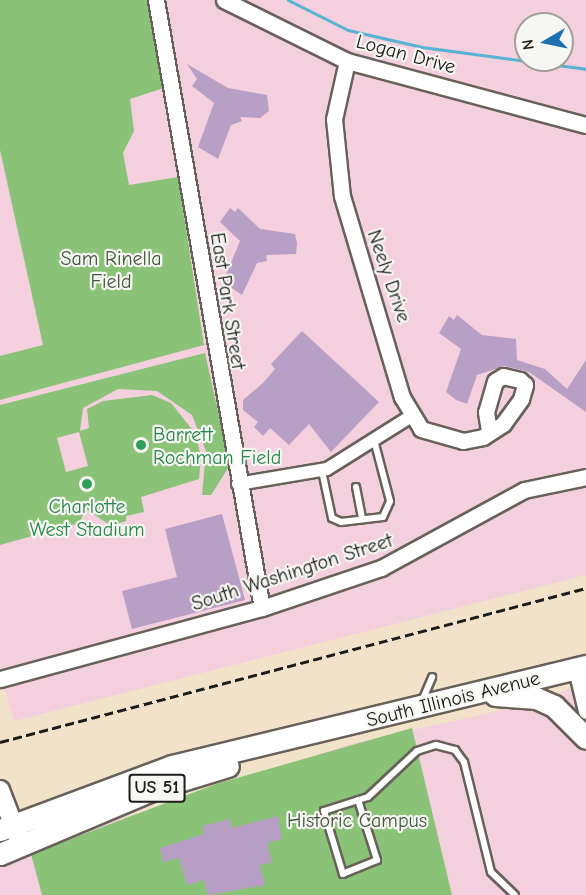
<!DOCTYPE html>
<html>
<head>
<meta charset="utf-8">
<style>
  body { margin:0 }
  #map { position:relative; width:586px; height:895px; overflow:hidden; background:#f3e2ca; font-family:"Comic Neue",sans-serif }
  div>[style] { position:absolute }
  .built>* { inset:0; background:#f4cfdd }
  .green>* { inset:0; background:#8ac377 }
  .stream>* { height:3px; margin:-1.5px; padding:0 1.5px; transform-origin:1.5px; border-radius:1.5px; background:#55b3d3 }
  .building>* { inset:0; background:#b89fc5 }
  .roads { filter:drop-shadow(2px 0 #676159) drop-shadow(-2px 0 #676159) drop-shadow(0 2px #676159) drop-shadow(0 -2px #676159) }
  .service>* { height:6px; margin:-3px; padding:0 3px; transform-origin:3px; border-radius:3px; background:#fff }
  .minor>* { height:12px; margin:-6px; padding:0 6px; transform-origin:6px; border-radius:6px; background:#fff }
  .tertiary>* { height:15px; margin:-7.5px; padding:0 7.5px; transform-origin:7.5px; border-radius:7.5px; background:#fff }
  .secondary>* { height:18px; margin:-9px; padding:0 9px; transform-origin:9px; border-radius:9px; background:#fff }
  .trunk>* { height:21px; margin:-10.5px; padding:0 10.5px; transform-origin:10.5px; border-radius:10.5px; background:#fff }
  .rail>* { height:3px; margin-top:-1.5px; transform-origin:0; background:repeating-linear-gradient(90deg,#1c1c1c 0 9px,transparent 0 13.5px) }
  .dots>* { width:16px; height:16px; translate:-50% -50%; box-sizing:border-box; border:3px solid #f6f6f2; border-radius:50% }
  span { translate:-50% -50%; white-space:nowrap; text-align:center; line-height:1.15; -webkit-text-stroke:4.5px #f6f6f2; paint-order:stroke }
  .shield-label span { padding:2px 4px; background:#f6f6f2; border:2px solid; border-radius:4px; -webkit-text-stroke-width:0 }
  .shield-label { font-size:18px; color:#1c1c1c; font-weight:700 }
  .street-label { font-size:20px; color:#1c1c1c }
  .park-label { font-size:20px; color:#42563c }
  .leisure-label { font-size:20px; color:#27864d }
  .left { translate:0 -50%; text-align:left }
  .north { position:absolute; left:514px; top:12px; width:60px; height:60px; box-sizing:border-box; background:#f6f6f2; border:2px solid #9f9f9c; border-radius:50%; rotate:261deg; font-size:16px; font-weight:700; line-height:24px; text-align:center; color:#1c1c1c }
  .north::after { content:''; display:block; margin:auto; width:21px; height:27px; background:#1f6fb2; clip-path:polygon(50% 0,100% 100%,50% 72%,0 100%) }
</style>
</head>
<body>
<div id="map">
  <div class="built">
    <i style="clip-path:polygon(evenodd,0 0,586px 0,586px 575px,14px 721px,5px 689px,0 690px,0 0,526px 24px,562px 24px,562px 60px,526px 60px,526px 24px)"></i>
    <i style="clip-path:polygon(586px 683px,586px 895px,0 895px,0 867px,77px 833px,351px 744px,529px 704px)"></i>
  </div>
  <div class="green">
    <i style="clip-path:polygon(0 0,148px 0,164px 88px,130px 99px,134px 131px,123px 153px,129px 185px,178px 177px,204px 345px,0 400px,0 356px,43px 345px,0 150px)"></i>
    <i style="clip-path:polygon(evenodd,205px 353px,230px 465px,211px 495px,202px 495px,206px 451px,192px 415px,157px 391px,118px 389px,83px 408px,80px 431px,89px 428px,87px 409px,103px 401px,152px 395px,171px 403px,195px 433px,201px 457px,199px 479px,141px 497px,144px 512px,126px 516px,126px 521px,111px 526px,86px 509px,79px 523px,0 545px,0 405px,205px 353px,79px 432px,88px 466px,66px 472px,57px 438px,79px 432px)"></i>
    <i style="clip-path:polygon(412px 728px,452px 895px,42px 895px,31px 854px,216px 784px)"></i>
  </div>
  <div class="stream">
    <i style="left:288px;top:0;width:67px;rotate:26.6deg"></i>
    <i style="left:348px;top:30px;width:76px;rotate:12.9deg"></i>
    <i style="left:422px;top:47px;width:165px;rotate:7.6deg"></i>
  </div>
  <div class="building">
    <i style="clip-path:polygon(187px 64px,228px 88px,267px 95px,269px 111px,260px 118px,240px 117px,242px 121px,231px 125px,218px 159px,198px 147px,214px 103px,192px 86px,197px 79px)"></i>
    <i style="clip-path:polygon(230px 208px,235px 212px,238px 208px,260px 229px,295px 234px,297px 243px,296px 254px,266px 255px,267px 261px,257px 263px,242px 295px,223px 282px,240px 241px,220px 222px)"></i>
    <i style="clip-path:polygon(457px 315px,482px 335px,516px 339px,517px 360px,545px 369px,567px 389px,586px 360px,586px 412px,529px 372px,505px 366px,477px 375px,467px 404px,456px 400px,446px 392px,461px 349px,439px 333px,449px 316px,454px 320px)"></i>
    <i style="clip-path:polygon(302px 331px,379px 402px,331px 452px,309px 424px,289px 445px,270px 428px,263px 436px,254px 427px,258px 422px,243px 410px,243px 400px,263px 383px,275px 369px,271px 364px)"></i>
    <i style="clip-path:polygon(222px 514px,245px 600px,132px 629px,122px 591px,177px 577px,165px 529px)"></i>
    <i style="clip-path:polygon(278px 816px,282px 839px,267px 843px,272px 862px,260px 865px,265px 885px,208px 895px,204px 880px,187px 885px,179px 858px,163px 862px,160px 848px,204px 834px,202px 826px,230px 819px,232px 828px)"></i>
  </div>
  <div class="roads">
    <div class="service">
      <i style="left:322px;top:471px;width:48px;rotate:78deg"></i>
      <i style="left:332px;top:518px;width:10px;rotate:24deg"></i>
      <i style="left:341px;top:522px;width:42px;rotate:-6.8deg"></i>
      <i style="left:383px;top:517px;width:17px;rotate:-66deg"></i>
      <i style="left:390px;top:501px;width:63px;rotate:-104.7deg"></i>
      <i style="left:356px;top:487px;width:33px;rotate:79deg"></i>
      <i style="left:422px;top:701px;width:26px;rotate:-67deg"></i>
      <i style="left:358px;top:800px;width:63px;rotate:72.4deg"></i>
      <i style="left:377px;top:860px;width:37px;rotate:158deg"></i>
      <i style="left:343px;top:874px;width:66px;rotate:-106.8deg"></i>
      <i style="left:324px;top:811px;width:46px;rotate:-17.7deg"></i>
      <i style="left:368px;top:797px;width:67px;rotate:-43.2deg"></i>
      <i style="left:417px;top:751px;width:20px;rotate:-18deg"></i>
      <i style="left:436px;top:745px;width:20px;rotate:15deg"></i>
      <i style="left:455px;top:750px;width:15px;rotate:53deg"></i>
      <i style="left:464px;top:762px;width:113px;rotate:76.2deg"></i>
      <i style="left:491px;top:872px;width:33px;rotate:44deg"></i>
    </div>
    <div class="minor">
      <i style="left:238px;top:484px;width:90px;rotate:-9.6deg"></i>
      <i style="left:327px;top:469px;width:98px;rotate:-32.1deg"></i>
    </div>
    <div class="tertiary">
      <i style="left:156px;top:0;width:617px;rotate:80.11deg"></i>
      <i style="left:224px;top:0;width:137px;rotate:26.4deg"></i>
      <i style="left:347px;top:61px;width:247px;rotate:15deg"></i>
      <i style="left:347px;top:61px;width:59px;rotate:102.6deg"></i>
      <i style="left:334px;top:119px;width:77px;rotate:84.1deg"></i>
      <i style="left:342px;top:196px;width:210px;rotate:73.4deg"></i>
      <i style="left:402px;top:397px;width:37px;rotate:59deg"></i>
      <i style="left:421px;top:429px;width:44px;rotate:15.9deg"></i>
      <i style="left:463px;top:441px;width:20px;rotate:-11deg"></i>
      <i style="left:483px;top:437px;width:24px;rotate:-33deg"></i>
      <i style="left:503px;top:424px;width:31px;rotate:-54deg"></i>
      <i style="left:521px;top:399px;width:15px;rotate:-74deg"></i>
      <i style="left:525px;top:385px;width:7px;rotate:-135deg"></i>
      <i style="left:520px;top:380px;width:17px;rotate:-167deg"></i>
      <i style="left:503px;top:376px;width:9px;rotate:148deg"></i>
      <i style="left:495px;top:381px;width:32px;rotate:106deg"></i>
      <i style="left:486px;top:412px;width:20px;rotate:81deg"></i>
      <i style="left:576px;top:669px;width:43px;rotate:76.6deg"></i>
      <i style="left:0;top:679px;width:271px;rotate:-15.2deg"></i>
      <i style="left:262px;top:608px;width:126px;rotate:-18.6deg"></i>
      <i style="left:381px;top:568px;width:163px;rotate:-28.6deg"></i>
      <i style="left:524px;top:490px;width:63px;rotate:-11.8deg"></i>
    </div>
    <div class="secondary">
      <i style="left:0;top:790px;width:50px;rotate:69deg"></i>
    </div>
    <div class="trunk">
      <i style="left:495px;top:695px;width:41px;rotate:4.2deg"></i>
      <i style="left:536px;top:698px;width:20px;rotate:24deg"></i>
      <i style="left:554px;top:706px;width:45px;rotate:45deg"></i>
      <i style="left:0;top:830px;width:184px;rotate:-20.4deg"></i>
      <i style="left:172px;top:766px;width:426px;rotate:-13.6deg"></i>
      <i style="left:0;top:854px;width:169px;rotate:-22.9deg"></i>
      <i style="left:156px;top:788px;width:75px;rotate:-17deg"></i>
    </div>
  </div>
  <div class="rail">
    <i style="left:0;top:742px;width:606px;rotate:-14.72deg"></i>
  </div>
  <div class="dots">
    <i style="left:141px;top:445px;background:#2e9e5b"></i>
    <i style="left:87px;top:484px;background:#2e9e5b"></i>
  </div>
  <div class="shield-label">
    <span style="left:157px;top:788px">US 51</span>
  </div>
  <div class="street-label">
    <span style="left:406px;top:54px;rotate:15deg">Logan Drive</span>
    <span style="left:389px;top:276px;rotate:71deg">Neely Drive</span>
    <span style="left:228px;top:301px;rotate:81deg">East Park Street</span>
    <span style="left:292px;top:572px;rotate:-18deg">South Washington Street</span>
    <span style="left:453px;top:699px;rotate:-14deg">South Illinois Avenue</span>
  </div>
  <div class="park-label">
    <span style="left:111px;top:270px">Sam Rinella<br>Field</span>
    <span style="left:357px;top:820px">Historic Campus</span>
  </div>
  <div class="leisure-label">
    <span class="left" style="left:153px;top:446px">Barrett<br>Rochman Field</span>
    <span style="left:87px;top:518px">Charlotte<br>West Stadium</span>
  </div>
  <div class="north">N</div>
</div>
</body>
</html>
